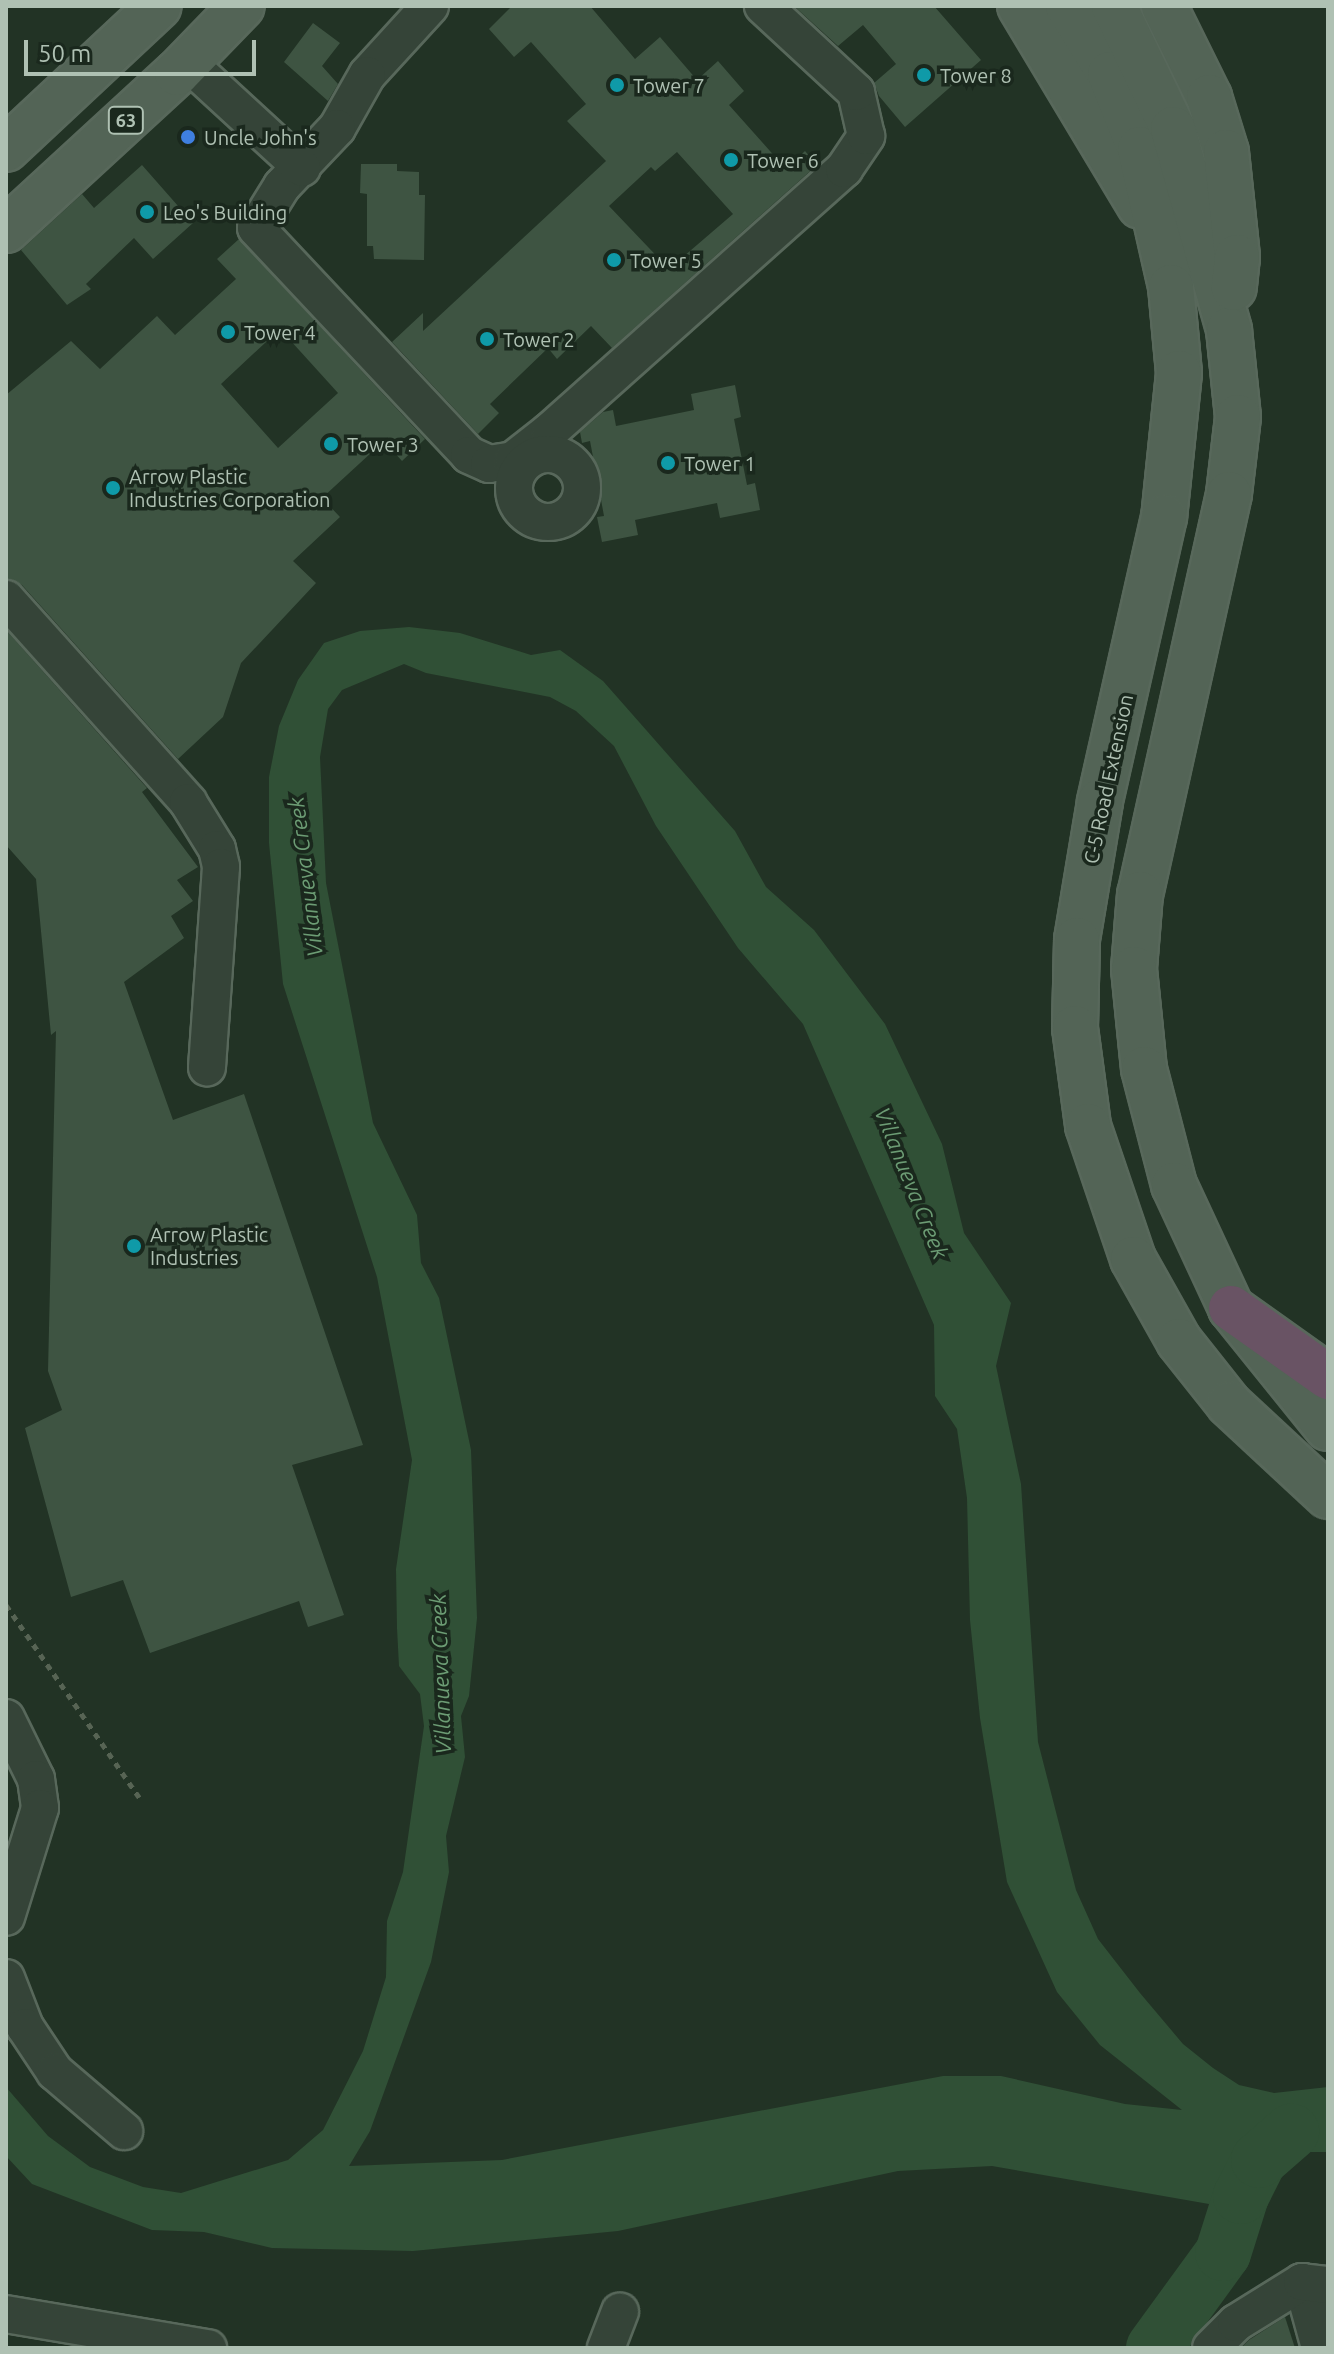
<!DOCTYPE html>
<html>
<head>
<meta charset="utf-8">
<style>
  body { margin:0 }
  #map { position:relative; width:1334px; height:2354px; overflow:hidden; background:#223325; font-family:Ubuntu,sans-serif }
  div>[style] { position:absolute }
  .water>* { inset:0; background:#305036 }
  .river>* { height:56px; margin:-28px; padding:0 28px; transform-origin:28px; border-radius:28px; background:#305036 }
  .building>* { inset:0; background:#3e5442 }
  .path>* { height:5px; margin-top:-2.5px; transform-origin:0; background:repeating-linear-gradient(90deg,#576454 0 6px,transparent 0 12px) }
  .roads { filter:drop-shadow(2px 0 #58685b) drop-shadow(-2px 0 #58685b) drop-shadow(0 2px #58685b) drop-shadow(0 -2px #58685b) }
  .minor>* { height:36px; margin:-18px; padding:0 18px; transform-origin:18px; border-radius:18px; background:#354438 }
  .minor>.ring { margin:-18px; padding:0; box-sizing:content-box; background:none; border:36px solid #354438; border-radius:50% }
  .major>* { height:44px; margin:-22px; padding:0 22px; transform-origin:22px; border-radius:22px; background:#536456 }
  .highway>* { height:44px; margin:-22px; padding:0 22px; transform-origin:22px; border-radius:22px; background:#695364 }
  .dots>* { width:22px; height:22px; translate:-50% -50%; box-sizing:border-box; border:4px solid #1a281d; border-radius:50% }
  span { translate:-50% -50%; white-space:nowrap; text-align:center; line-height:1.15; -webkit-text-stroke:7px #1a281d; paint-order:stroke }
  .shield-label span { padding:2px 6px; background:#1a281d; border:2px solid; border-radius:6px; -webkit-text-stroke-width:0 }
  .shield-label { font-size:18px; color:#afc1b3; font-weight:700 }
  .poi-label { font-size:20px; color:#afc1b3 }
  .left { translate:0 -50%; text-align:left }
  .street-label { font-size:20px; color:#afc1b3 }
  .water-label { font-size:22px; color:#6c9c74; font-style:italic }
  .frame { position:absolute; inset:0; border:8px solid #afc1b3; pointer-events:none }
  .scale { position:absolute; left:24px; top:40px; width:232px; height:36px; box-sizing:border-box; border:4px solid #afc1b3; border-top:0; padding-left:10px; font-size:24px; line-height:28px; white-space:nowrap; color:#afc1b3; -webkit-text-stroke:6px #1a281d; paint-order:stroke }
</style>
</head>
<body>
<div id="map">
  <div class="water">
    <i style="clip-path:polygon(evenodd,409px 627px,460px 633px,531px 655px,560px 650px,603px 681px,735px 831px,766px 887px,814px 930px,885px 1024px,942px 1144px,964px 1233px,1011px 1303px,996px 1366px,1021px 1484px,1038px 1742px,1076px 1890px,1098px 1939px,1140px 1993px,1183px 2044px,1213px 2068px,1239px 2085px,1274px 2093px,1328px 2087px,1328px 2152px,1288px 2152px,1209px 2204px,992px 2166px,898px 2171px,618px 2231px,413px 2251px,272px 2248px,204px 2232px,152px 2230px,32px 2184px,6px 2156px,6px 2087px,48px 2136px,90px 2167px,143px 2187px,181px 2193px,288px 2160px,323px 2130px,363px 2051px,386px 1977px,387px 1921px,403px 1872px,424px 1726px,420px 1694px,399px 1666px,397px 1628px,396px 1569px,412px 1460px,377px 1277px,283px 984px,269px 843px,269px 777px,279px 726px,298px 680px,324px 643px,360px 631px,409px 627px,404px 664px,426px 673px,550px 697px,576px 711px,614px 746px,656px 826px,738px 948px,803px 1024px,934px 1325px,935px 1396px,957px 1429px,967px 1498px,970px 1620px,980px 1718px,1007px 1882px,1057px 1992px,1100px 2045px,1182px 2110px,1125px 2104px,1001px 2076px,943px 2076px,502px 2160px,349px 2166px,370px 2131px,431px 1962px,449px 1872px,446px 1836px,465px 1757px,461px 1716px,469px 1696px,477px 1618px,471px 1450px,439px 1298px,421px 1263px,417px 1215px,373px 1123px,326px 883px,320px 757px,328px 709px,342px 690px,404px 664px)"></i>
  </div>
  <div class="river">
    <i style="left:1154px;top:2348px;width:117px;rotate:-54deg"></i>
    <i style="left:1223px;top:2253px;width:60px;rotate:-72.5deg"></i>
    <i style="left:1241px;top:2196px;width:40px;rotate:-63.4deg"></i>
    <i style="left:1259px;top:2160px;width:43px;rotate:-41.2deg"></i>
  </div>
  <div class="building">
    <i style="clip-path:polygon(evenodd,512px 6px,590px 6px,635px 59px,660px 37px,697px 80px,718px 61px,744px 91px,729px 105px,786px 169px,805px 151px,817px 165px,612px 348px,591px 326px,557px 359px,548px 348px,490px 404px,499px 413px,478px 434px,392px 342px,423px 313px,423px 331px,606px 161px,567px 121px,586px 104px,531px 42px,514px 57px,489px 29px,512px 6px,677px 152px,733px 214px,669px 269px,609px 206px,651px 167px,655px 171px,677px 152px)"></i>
    <i style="clip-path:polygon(794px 6px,934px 6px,981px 60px,905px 127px,879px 96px,874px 83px,896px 64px,863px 25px,838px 46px)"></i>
    <i style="clip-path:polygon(313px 23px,340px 43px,322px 66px,338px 84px,328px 101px,284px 62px)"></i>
    <i style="clip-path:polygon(361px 164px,397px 164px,397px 171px,419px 172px,419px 195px,425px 195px,424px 260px,374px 259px,373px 246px,367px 246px,367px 194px,360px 193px)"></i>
    <i style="clip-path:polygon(142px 165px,193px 223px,153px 259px,134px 238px,86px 284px,91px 289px,67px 305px,21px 250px,82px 194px,94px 208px)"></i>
    <i style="clip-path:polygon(evenodd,239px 239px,425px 439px,402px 461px,384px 441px,322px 498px,340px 517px,293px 561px,316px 583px,241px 663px,223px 717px,178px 759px,22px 585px,6px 579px,6px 395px,71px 341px,100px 369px,157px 316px,175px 335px,236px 279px,217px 259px,239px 239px,280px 329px,338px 393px,278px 448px,221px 384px,280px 329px)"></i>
    <i style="clip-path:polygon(735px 385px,741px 417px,734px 419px,747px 485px,755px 483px,760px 510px,720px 518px,717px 503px,635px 520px,638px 535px,602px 542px,597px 517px,604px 516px,597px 478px,590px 441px,582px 443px,580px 432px,603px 412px,613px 410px,616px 426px,694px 410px,691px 394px)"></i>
    <i style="clip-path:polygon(6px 630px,147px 788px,142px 792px,198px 867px,177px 880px,193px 901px,171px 916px,184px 938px,124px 982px,173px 1120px,244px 1094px,363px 1445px,292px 1465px,344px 1615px,308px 1627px,299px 1601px,150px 1653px,123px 1580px,71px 1597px,25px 1428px,62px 1410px,48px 1371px,56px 1031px,51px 1035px,36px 879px,6px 845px)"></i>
    <i style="clip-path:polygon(1285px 2317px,1295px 2348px,1241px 2348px,1249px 2340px)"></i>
  </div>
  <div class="path">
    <i style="left:6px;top:1605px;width:234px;rotate:55.3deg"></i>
  </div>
  <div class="roads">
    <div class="minor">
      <i style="left:430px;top:6px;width:93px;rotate:132.4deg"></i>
      <i style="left:367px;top:75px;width:61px;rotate:119.5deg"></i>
      <i style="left:337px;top:128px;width:80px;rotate:133.5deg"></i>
      <i style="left:282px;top:186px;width:49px;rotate:121.8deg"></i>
      <i style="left:256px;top:228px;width:311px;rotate:46.8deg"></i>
      <i style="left:469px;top:455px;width:22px;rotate:24deg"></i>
      <i style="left:489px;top:464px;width:24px;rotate:-9deg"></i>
      <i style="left:513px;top:460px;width:47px;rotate:-38.1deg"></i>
      <i style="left:550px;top:431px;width:394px;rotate:-41.7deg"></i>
      <i style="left:844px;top:169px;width:40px;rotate:-56deg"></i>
      <i style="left:866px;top:136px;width:45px;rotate:-102.8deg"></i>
      <i style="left:856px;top:92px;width:127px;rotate:-137.2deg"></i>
      <i style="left:188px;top:63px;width:155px;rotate:42.6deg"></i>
      <i class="ring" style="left:514px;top:454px;width:32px;height:32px"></i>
      <i style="left:6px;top:599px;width:273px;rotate:48.1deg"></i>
      <i style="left:188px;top:802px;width:55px;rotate:58.3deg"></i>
      <i style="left:217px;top:849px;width:18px;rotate:77deg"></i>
      <i style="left:221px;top:867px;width:201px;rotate:94deg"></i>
      <i style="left:6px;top:1718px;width:68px;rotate:63.8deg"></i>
      <i style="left:36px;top:1779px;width:29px;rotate:82deg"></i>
      <i style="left:40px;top:1808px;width:114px;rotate:107.3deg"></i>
      <i style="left:6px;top:1978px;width:53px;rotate:68.8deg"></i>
      <i style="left:25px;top:2027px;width:54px;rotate:56.3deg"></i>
      <i style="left:55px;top:2072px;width:91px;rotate:40.5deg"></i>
      <i style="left:1302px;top:2282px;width:68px;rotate:74.7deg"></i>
      <i style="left:6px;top:2314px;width:205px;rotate:9.6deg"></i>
      <i style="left:606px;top:2348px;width:39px;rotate:-69deg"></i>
      <i style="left:1211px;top:2348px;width:35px;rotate:-45deg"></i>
      <i style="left:1236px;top:2323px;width:78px;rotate:-31.8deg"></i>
      <i style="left:1302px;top:2282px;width:26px;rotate:7deg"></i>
    </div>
    <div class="major">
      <i style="left:1020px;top:6px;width:233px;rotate:59deg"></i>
      <i style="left:1068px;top:6px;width:80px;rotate:58.3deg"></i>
      <i style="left:1110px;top:74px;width:81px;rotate:68.2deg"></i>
      <i style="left:1140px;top:149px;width:141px;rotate:77.3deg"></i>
      <i style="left:1171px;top:287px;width:86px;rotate:84.7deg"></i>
      <i style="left:1179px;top:373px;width:145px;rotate:95.9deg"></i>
      <i style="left:1164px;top:517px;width:292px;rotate:102.7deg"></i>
      <i style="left:1100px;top:802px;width:140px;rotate:99.5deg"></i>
      <i style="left:1077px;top:940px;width:88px;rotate:91.3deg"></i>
      <i style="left:1075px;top:1028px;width:99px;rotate:82.4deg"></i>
      <i style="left:1088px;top:1126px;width:140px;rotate:71.3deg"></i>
      <i style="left:1133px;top:1259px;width:94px;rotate:60.7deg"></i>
      <i style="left:1179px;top:1341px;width:80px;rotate:51.6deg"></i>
      <i style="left:1229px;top:1404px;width:135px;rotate:42.9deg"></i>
      <i style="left:1114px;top:6px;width:136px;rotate:64.4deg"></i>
      <i style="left:1173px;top:129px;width:209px;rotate:74.4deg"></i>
      <i style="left:1229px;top:330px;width:87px;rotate:84.1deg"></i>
      <i style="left:1238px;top:417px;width:78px;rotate:96.7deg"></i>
      <i style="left:1229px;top:494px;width:410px;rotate:102.5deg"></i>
      <i style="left:1140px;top:894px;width:75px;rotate:94.6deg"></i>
      <i style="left:1134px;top:969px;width:100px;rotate:84.3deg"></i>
      <i style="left:1144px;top:1069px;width:120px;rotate:75.5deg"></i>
      <i style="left:1174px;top:1185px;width:136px;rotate:65.1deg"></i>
      <i style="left:1231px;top:1308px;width:154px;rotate:51.1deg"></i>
      <i style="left:1164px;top:6px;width:102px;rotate:63.7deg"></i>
      <i style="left:1209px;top:97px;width:58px;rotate:72.8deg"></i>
      <i style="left:1226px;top:152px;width:106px;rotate:84deg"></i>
      <i style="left:1237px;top:257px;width:31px;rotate:96deg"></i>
      <i style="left:6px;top:149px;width:209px;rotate:-43.1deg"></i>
      <i style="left:6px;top:230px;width:232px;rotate:-42.6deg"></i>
      <i style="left:177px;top:73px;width:93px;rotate:-45.9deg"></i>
    </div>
    <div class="highway">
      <i style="left:1231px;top:1308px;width:119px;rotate:35.4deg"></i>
    </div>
  </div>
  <div class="dots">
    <i style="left:924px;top:75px;background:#0f9aa8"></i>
    <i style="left:617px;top:85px;background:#0f9aa8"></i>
    <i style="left:188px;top:137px;background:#3f7fe0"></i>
    <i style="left:731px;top:160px;background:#0f9aa8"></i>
    <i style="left:147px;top:212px;background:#0f9aa8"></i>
    <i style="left:614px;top:260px;background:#0f9aa8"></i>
    <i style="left:228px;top:332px;background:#0f9aa8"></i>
    <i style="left:487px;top:339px;background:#0f9aa8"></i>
    <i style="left:331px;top:444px;background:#0f9aa8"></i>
    <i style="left:668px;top:463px;background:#0f9aa8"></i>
    <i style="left:113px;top:488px;background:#0f9aa8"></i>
    <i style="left:134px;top:1246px;background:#0f9aa8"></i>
  </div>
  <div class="shield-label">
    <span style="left:126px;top:120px">63</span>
  </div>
  <div class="poi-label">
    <span class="left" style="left:940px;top:75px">Tower 8</span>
    <span class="left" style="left:633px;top:85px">Tower 7</span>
    <span class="left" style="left:204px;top:137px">Uncle John's</span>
    <span class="left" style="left:747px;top:160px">Tower 6</span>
    <span class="left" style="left:163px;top:212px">Leo's Building</span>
    <span class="left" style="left:630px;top:260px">Tower 5</span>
    <span class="left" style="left:244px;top:332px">Tower 4</span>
    <span class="left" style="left:503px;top:339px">Tower 2</span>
    <span class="left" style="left:347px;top:444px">Tower 3</span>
    <span class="left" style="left:684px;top:463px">Tower 1</span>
    <span class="left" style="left:129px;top:488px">Arrow Plastic<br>Industries Corporation</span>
    <span class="left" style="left:150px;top:1246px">Arrow Plastic<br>Industries</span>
  </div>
  <div class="street-label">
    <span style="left:1108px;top:779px;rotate:-78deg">C-5 Road Extension</span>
  </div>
  <div class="water-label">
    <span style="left:305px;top:877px;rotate:-97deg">Villanueva Creek</span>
    <span style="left:912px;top:1183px;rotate:68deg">Villanueva Creek</span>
    <span style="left:440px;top:1674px;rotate:-92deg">Villanueva Creek</span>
  </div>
  <div class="frame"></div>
  <div class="scale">50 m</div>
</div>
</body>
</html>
